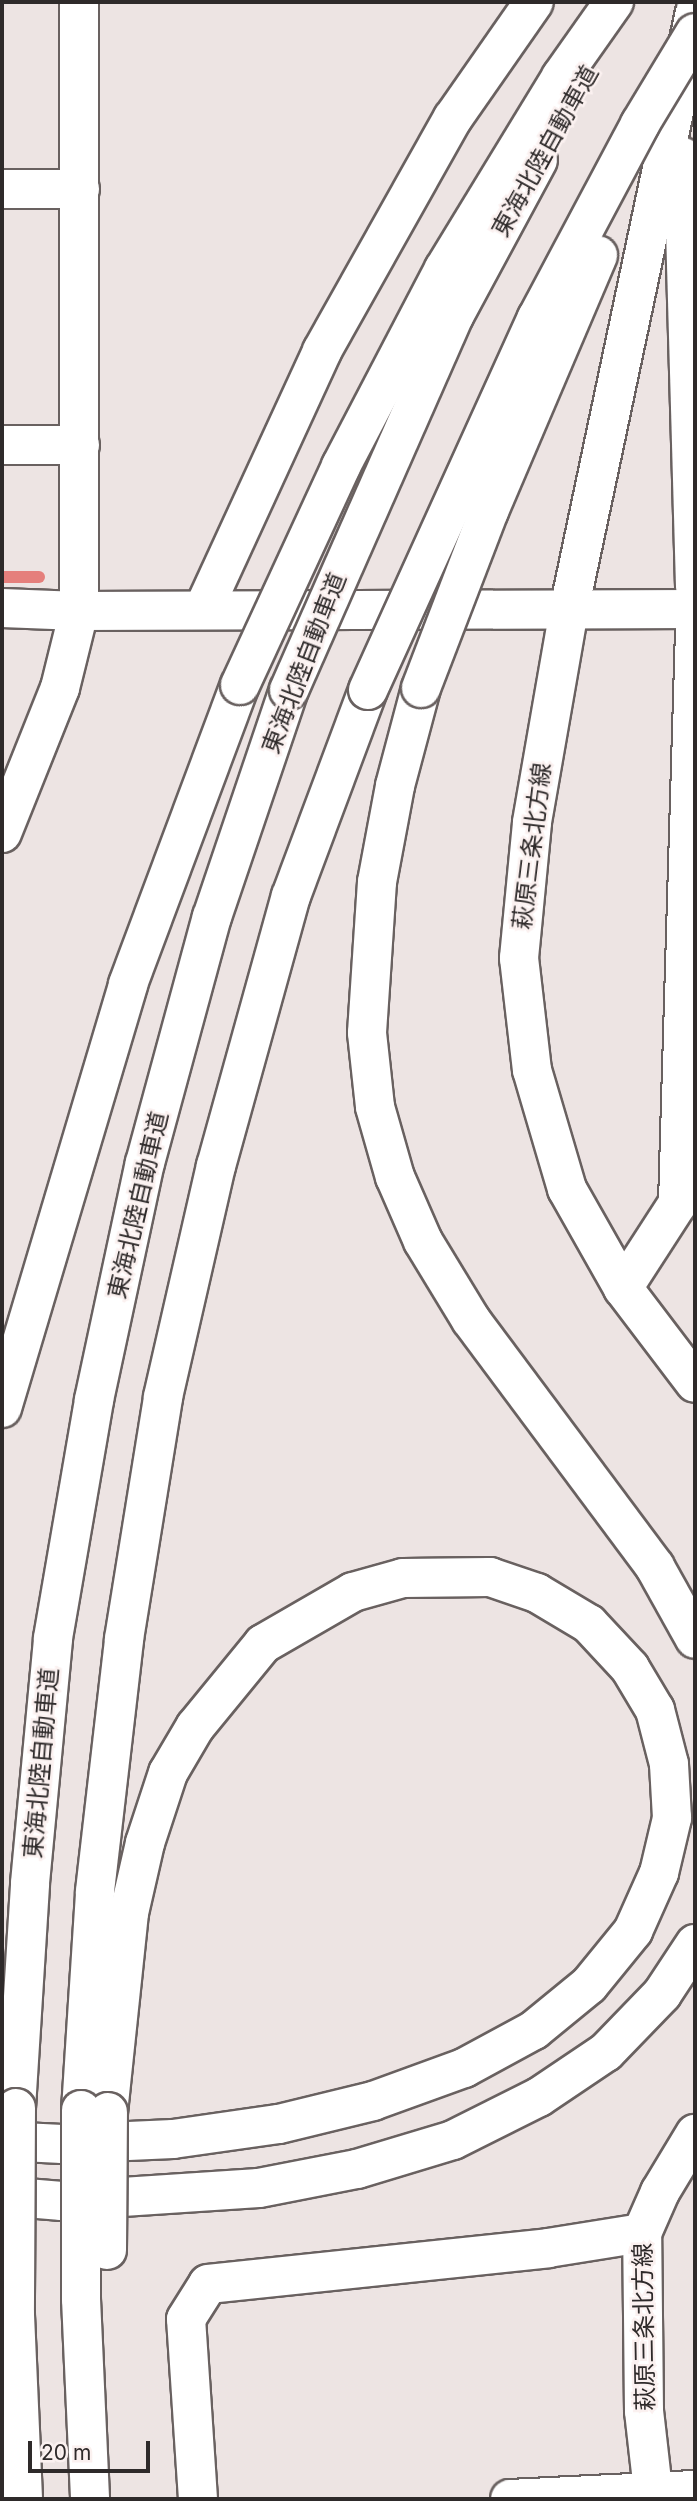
<!DOCTYPE html>
<html>
<head>
<meta charset="utf-8">
<style>
  body { margin:0 }
  #map { position:relative; width:697px; height:2501px; overflow:hidden; background:#ede4e3; font-family:Inter,"Noto Sans JP",sans-serif }
  div>[style] { position:absolute }
  .stream>* { height:12px; margin:-6px; padding:0 6px; transform-origin:6px; border-radius:6px; background:#e57f7c }
  .roads { filter:drop-shadow(2px 0 #696160) drop-shadow(-2px 0 #696160) drop-shadow(0 2px #696160) drop-shadow(0 -2px #696160) }
  .street>* { height:38px; margin:-19px; padding:0 19px; transform-origin:19px; border-radius:19px; background:#fff }
  .secondary>* { height:38px; margin:-19px; padding:0 19px; transform-origin:19px; border-radius:19px; background:#fff }
  .highway>* { height:38px; margin:-19px; padding:0 19px; transform-origin:19px; border-radius:19px; background:#fff }
  .bridges { filter:drop-shadow(2px 0 #696160) drop-shadow(-2px 0 #696160) drop-shadow(0 2px #696160) drop-shadow(0 -2px #696160) }
  .highway-bridge>* { height:38px; margin:-19px; padding:0 19px; transform-origin:19px; border-radius:19px; background:#fff }
  span { translate:-50% -50%; white-space:nowrap; text-align:center; line-height:1.15; -webkit-text-stroke:5px #fbf1f0; paint-order:stroke }
  .street-label { font-size:24px; color:#2e2a2a }
  .frame { position:absolute; inset:0; border:4px solid #2e2a2a; pointer-events:none }
  .scale { position:absolute; left:28px; top:2441px; width:122px; height:32px; box-sizing:border-box; border:4px solid #2e2a2a; border-top:0; padding-left:9px; font-size:21px; line-height:24px; white-space:nowrap; color:#2e2a2a; -webkit-text-stroke:5px #fbf1f0; paint-order:stroke }
</style>
</head>
<body>
<div id="map">
  <div class="stream">
    <i style="left:2px;top:577px;width:37px"></i>
  </div>
  <div class="roads">
    <div class="street">
      <i style="left:683px;top:157px;width:430px;rotate:88.4deg"></i>
      <i style="left:2px;top:189px;width:78px"></i>
      <i style="left:2px;top:445px;width:78px"></i>
      <i style="left:2px;top:608px;width:77px;rotate:2.2deg"></i>
      <i style="left:79px;top:611px;width:616px;rotate:-0.19deg"></i>
      <i style="left:204px;top:608px;width:283px;rotate:-65.3deg"></i>
      <i style="left:322px;top:351px;width:267px;rotate:-60.7deg"></i>
      <i style="left:453px;top:118px;width:141px;rotate:-55.1deg"></i>
      <i style="left:2px;top:833px;width:156px;rotate:-68.2deg"></i>
      <i style="left:60px;top:688px;width:79px;rotate:-76.1deg"></i>
      <i style="left:79px;top:611px;width:609px;rotate:-90deg"></i>
      <i style="left:623px;top:1288px;width:101px;rotate:-57.1deg"></i>
      <i style="left:678px;top:1203px;width:574px;rotate:-88.3deg"></i>
      <i style="left:198px;top:2499px;width:180px;rotate:-93.8deg"></i>
      <i style="left:186px;top:2319px;width:41px;rotate:-57.8deg"></i>
      <i style="left:208px;top:2284px;width:342px;rotate:-6deg"></i>
      <i style="left:548px;top:2248px;width:95px;rotate:-9.1deg"></i>
    </div>
    <div class="secondary">
      <i style="left:695px;top:12px;width:611px;rotate:101.9deg"></i>
      <i style="left:569px;top:610px;width:216px;rotate:99.9deg"></i>
      <i style="left:532px;top:823px;width:136px;rotate:95.5deg"></i>
      <i style="left:519px;top:958px;width:113px;rotate:83.4deg"></i>
      <i style="left:532px;top:1070px;width:124px;rotate:73.6deg"></i>
      <i style="left:567px;top:1189px;width:114px;rotate:60.5deg"></i>
      <i style="left:623px;top:1288px;width:119px;rotate:52.8deg"></i>
      <i style="left:653px;top:2490px;width:80px;rotate:-96.5deg"></i>
      <i style="left:644px;top:2411px;width:178px;rotate:-90.6deg"></i>
      <i style="left:642px;top:2233px;width:45px;rotate:-66.3deg"></i>
      <i style="left:660px;top:2192px;width:68px;rotate:-58.9deg"></i>
      <i style="left:510px;top:2499px;width:185px;rotate:-2.8deg"></i>
    </div>
    <div class="highway">
      <i style="left:421px;top:688px;width:101px;rotate:104.9deg"></i>
      <i style="left:395px;top:786px;width:98px;rotate:100.6deg"></i>
      <i style="left:377px;top:882px;width:151px;rotate:93.8deg"></i>
      <i style="left:367px;top:1033px;width:74px;rotate:83.8deg"></i>
      <i style="left:375px;top:1107px;width:73px;rotate:74.1deg"></i>
      <i style="left:395px;top:1177px;width:70px;rotate:66.4deg"></i>
      <i style="left:423px;top:1241px;width:92px;rotate:58.7deg"></i>
      <i style="left:471px;top:1320px;width:308px;rotate:53.3deg"></i>
      <i style="left:655px;top:1567px;width:82px;rotate:60.9deg"></i>
      <i style="left:2px;top:1408px;width:442px;rotate:-73.4deg"></i>
      <i style="left:128px;top:984px;width:319px;rotate:-69.5deg"></i>
      <i style="left:16px;top:2108px;width:225px;rotate:-86.4deg"></i>
      <i style="left:30px;top:1883px;width:246px;rotate:-84.6deg"></i>
      <i style="left:53px;top:1638px;width:242px;rotate:-80.2deg"></i>
      <i style="left:94px;top:1400px;width:242px;rotate:-77.9deg"></i>
      <i style="left:145px;top:1163px;width:255px;rotate:-74.8deg"></i>
      <i style="left:212px;top:917px;width:240px;rotate:-71.3deg"></i>
      <i style="left:81px;top:2110px;width:219px;rotate:-86.3deg"></i>
      <i style="left:95px;top:1891px;width:254px;rotate:-83.4deg"></i>
      <i style="left:124px;top:1639px;width:245px;rotate:-80.8deg"></i>
      <i style="left:163px;top:1397px;width:237px;rotate:-77.1deg"></i>
      <i style="left:216px;top:1166px;width:280px;rotate:-74.5deg"></i>
      <i style="left:291px;top:896px;width:220px;rotate:-69.5deg"></i>
      <i style="left:2px;top:2141px;width:60px;rotate:2.9deg"></i>
      <i style="left:62px;top:2144px;width:111px;rotate:-2.6deg"></i>
      <i style="left:173px;top:2139px;width:107px;rotate:-8.1deg"></i>
      <i style="left:279px;top:2124px;width:97px;rotate:-13.7deg"></i>
      <i style="left:373px;top:2101px;width:97px;rotate:-19.9deg"></i>
      <i style="left:464px;top:2068px;width:80px;rotate:-28.5deg"></i>
      <i style="left:534px;top:2030px;width:71px;rotate:-39.3deg"></i>
      <i style="left:589px;top:1985px;width:70px;rotate:-50.8deg"></i>
      <i style="left:633px;top:1931px;width:64px;rotate:-65.9deg"></i>
      <i style="left:659px;top:1873px;width:57px;rotate:-76.7deg"></i>
      <i style="left:672px;top:1818px;width:54px;rotate:-93.2deg"></i>
      <i style="left:669px;top:1764px;width:56px;rotate:-104.5deg"></i>
      <i style="left:655px;top:1710px;width:49px;rotate:-120.8deg"></i>
      <i style="left:630px;top:1668px;width:60px;rotate:-133deg"></i>
      <i style="left:589px;top:1624px;width:61px;rotate:-149.2deg"></i>
      <i style="left:537px;top:1593px;width:50px;rotate:-161.2deg"></i>
      <i style="left:490px;top:1577px;width:87px;rotate:179.3deg"></i>
      <i style="left:403px;top:1578px;width:52px;rotate:164.4deg"></i>
      <i style="left:353px;top:1592px;width:104px;rotate:150deg"></i>
      <i style="left:263px;top:1644px;width:107px;rotate:129.3deg"></i>
      <i style="left:195px;top:1727px;width:53px;rotate:120.4deg"></i>
      <i style="left:168px;top:1773px;width:74px;rotate:108.2deg"></i>
      <i style="left:145px;top:1843px;width:72px;rotate:102.9deg"></i>
      <i style="left:129px;top:1913px;width:200px;rotate:96deg"></i>
      <i style="left:2px;top:2196px;width:60px;rotate:4.8deg"></i>
      <i style="left:62px;top:2201px;width:197px;rotate:-3.8deg"></i>
      <i style="left:259px;top:2188px;width:100px;rotate:-11deg"></i>
      <i style="left:357px;top:2169px;width:100px;rotate:-16.8deg"></i>
      <i style="left:453px;top:2140px;width:96px;rotate:-26.6deg"></i>
      <i style="left:539px;top:2097px;width:81px;rotate:-33.9deg"></i>
      <i style="left:606px;top:2052px;width:81px;rotate:-46deg"></i>
      <i style="left:662px;top:1994px;width:60px;rotate:-56.6deg"></i>
    </div>
  </div>
  <div class="bridges">
    <div class="highway-bridge">
      <i style="left:240px;top:685px;width:241px;rotate:-65.2deg"></i>
      <i style="left:341px;top:466px;width:222px;rotate:-62.4deg"></i>
      <i style="left:444px;top:269px;width:225px;rotate:-58.6deg"></i>
      <i style="left:561px;top:77px;width:92px;rotate:-54.8deg"></i>
      <i style="left:421px;top:688px;width:190px;rotate:-69deg"></i>
      <i style="left:489px;top:511px;width:278px;rotate:-66.9deg"></i>
      <i style="left:289px;top:690px;width:409px;rotate:-66.2deg"></i>
      <i style="left:454px;top:316px;width:177px;rotate:-61.7deg"></i>
      <i style="left:368px;top:690px;width:409px;rotate:-65.6deg"></i>
      <i style="left:537px;top:318px;width:220px;rotate:-62deg"></i>
      <i style="left:640px;top:124px;width:106px;rotate:-58.9deg"></i>
      <i style="left:16px;top:2108px;width:207px;rotate:90.3deg"></i>
      <i style="left:15px;top:2315px;width:184px;rotate:87.5deg"></i>
      <i style="left:81px;top:2110px;width:189px;rotate:90deg"></i>
      <i style="left:81px;top:2299px;width:200px;rotate:87.4deg"></i>
      <i style="left:107px;top:2250px;width:138px;rotate:-89.6deg"></i>
    </div>
  </div>
  <div class="street-label">
    <span style="left:545px;top:151px;rotate:-61deg">東海北陸自動車道</span>
    <span style="left:304px;top:663px;rotate:-69deg">東海北陸自動車道</span>
    <span style="left:532px;top:846px;rotate:-83deg">萩原三条北方線</span>
    <span style="left:138px;top:1205px;rotate:-77deg">東海北陸自動車道</span>
    <span style="left:41px;top:1763px;rotate:-85deg">東海北陸自動車道</span>
    <span style="left:644px;top:2327px;rotate:-91deg">萩原三条北方線</span>
  </div>
  <div class="frame"></div>
  <div class="scale">20 m</div>
</div>
</body>
</html>
